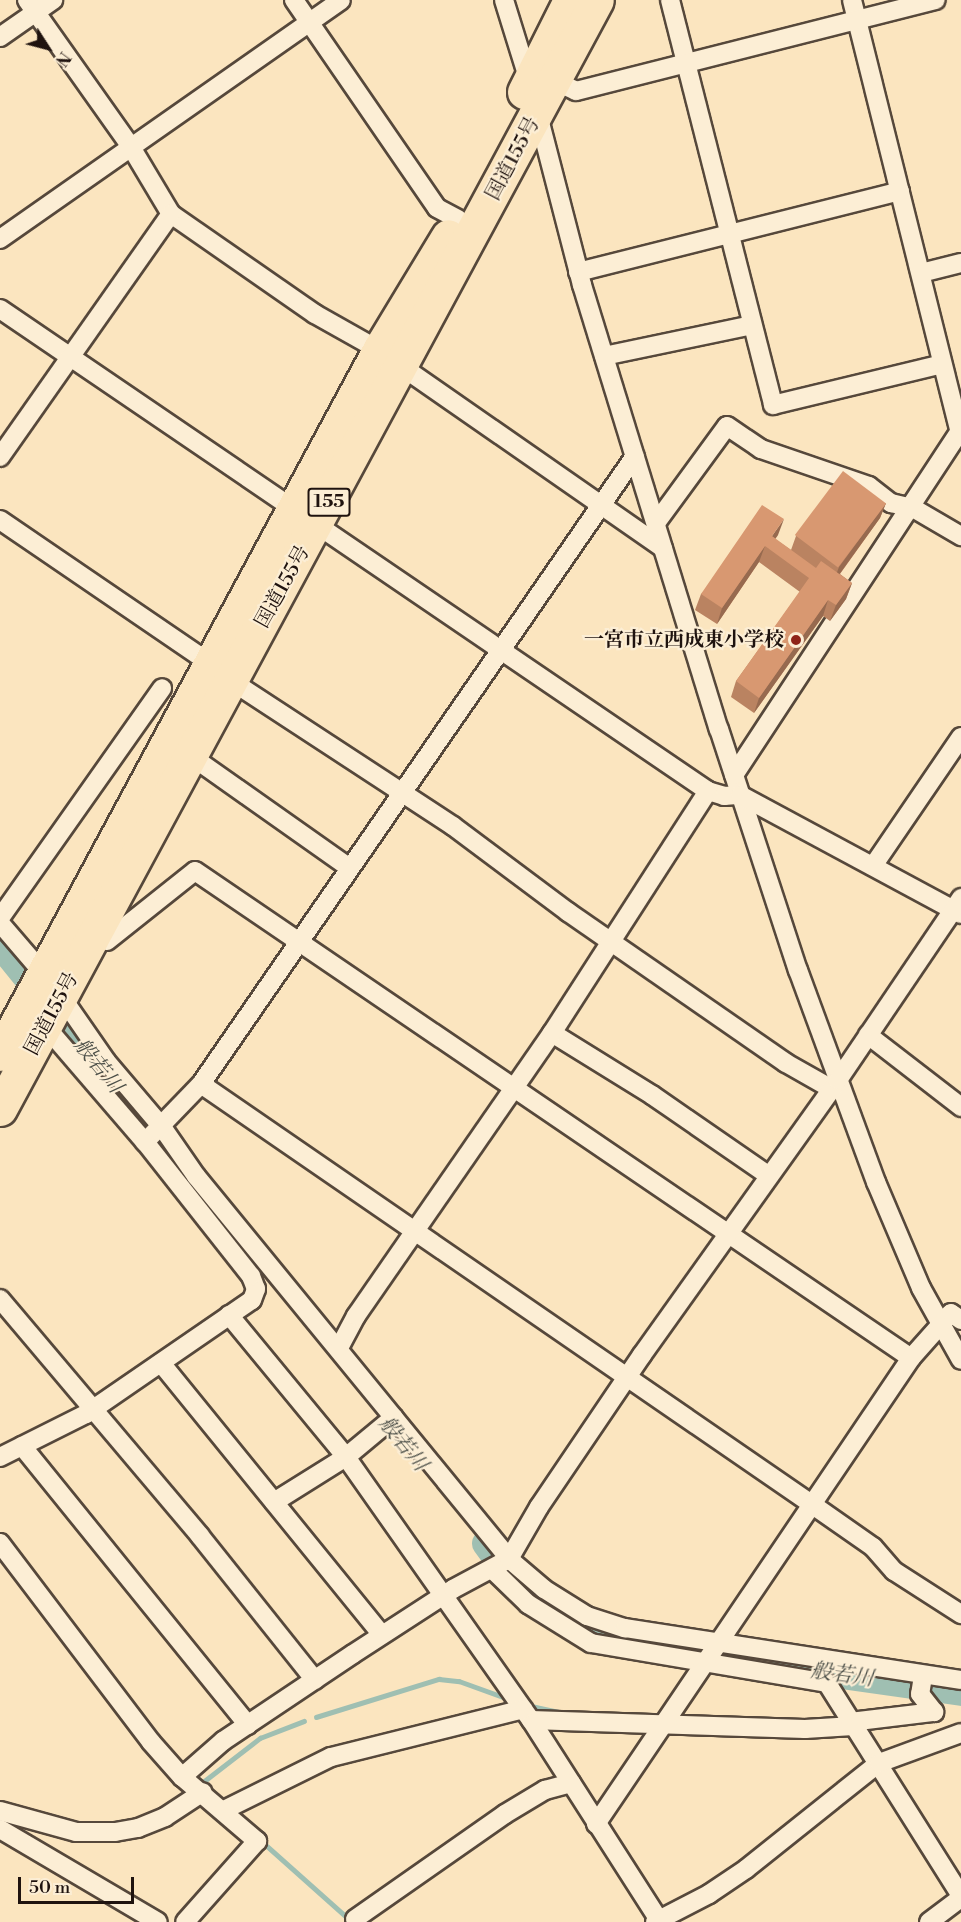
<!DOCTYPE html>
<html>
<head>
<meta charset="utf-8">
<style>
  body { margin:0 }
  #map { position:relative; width:961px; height:1922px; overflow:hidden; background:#fbe5bf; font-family:"Libre Bodoni","Noto Serif JP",serif }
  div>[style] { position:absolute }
  .stream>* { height:4.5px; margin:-2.25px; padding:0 2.25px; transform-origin:2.25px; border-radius:2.25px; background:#9fbfb2 }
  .river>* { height:27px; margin:-13.5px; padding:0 13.5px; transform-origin:13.5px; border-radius:13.5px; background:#9fbfb2 }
  .roads { filter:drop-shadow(2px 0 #56483b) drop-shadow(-2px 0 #56483b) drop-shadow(0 2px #56483b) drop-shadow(0 -2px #56483b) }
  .street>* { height:18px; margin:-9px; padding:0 9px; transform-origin:9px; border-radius:9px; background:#fceed5 }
  .highway>* { height:33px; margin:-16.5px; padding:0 16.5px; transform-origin:16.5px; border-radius:16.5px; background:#fbe5bf }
  .wall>* { inset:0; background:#ba8361 }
  .shaded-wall>* { inset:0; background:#976a4f }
  .building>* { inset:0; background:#d89871; transform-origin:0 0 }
  .dots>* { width:16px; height:16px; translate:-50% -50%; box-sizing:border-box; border:3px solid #fceed5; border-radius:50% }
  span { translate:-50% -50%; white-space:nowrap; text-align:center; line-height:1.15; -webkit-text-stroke:4.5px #fceed5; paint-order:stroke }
  .shield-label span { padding:2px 4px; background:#fceed5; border:2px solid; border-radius:4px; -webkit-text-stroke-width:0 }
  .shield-label { font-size:18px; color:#1f130f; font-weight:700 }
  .street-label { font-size:20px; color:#1f130f }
  .poi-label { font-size:20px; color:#1f130f; font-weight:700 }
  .right { translate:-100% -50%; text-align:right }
  .water-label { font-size:21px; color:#4c4f48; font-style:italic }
  .north { position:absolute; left:18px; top:18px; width:60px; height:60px; -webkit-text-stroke:4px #fceed5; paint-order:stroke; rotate:126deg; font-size:16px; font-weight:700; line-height:24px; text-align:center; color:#1f130f }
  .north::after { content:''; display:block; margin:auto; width:21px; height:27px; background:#1f130f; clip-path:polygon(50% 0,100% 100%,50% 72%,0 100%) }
  .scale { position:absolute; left:18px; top:1877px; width:116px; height:27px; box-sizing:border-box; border:3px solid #1f130f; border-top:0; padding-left:8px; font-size:18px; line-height:21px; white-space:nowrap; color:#1f130f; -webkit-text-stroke:4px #fceed5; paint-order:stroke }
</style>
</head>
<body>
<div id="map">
  <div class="stream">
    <i style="left:531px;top:1706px;width:35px;rotate:12deg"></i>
    <i style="left:316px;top:1717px;width:129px;rotate:-17.2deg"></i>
    <i style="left:439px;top:1679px;width:20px;rotate:6deg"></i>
    <i style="left:459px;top:1681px;width:53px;rotate:19.8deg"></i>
    <i style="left:785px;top:1719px;width:18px;rotate:9deg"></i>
    <i style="left:203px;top:1782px;width:72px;rotate:-37.7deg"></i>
    <i style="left:260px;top:1738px;width:47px;rotate:-21.1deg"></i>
    <i style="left:267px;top:1846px;width:111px;rotate:41.7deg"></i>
  </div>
  <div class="river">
    <i style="left:0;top:945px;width:311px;rotate:51deg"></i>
    <i style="left:485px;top:1543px;width:26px;rotate:54deg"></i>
    <i style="left:500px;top:1564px;width:88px;rotate:38deg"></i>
    <i style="left:569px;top:1618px;width:45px;rotate:20.9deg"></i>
    <i style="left:611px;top:1634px;width:128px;rotate:11.2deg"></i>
    <i style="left:784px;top:1667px;width:179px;rotate:8deg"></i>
  </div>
  <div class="roads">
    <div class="street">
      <i style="left:27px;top:0;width:180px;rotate:54.7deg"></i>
      <i style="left:131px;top:147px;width:78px;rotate:59.2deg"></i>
      <i style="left:171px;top:214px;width:175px;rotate:34.8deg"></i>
      <i style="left:315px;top:314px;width:73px;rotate:29.4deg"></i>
      <i style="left:294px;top:0;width:252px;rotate:55.5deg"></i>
      <i style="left:437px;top:208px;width:24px;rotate:28deg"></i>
      <i style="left:504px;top:0;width:85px;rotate:72.8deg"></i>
      <i style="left:670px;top:0;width:418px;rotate:75.7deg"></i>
      <i style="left:773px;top:405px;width:174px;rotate:-13.6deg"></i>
      <i style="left:852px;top:0;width:445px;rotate:76deg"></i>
      <i style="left:0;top:37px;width:65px;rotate:-34.9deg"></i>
      <i style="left:555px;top:81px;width:23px;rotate:25deg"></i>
      <i style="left:576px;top:91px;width:371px;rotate:-14.2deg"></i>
      <i style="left:537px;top:111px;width:180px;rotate:75.5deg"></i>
      <i style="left:582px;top:285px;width:465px;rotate:72.9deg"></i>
      <i style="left:719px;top:729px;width:254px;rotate:71.9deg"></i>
      <i style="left:798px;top:970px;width:226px;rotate:69.8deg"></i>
      <i style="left:876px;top:1182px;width:115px;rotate:67deg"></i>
      <i style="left:921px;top:1288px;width:82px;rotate:60.9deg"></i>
      <i style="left:0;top:239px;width:416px;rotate:-35deg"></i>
      <i style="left:578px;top:272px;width:332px;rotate:-14.1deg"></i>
      <i style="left:921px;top:273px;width:41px;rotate:-14deg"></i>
      <i style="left:0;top:309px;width:856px;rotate:34.25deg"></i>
      <i style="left:708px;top:791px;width:17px;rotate:17deg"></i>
      <i style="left:724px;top:796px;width:16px;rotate:-4deg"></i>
      <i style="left:740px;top:795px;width:251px;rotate:28.3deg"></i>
      <i style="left:604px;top:356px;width:151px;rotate:-11.8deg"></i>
      <i style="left:401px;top:366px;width:319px;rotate:34.8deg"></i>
      <i style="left:0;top:457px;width:297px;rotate:-54.9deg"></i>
      <i style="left:0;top:520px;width:255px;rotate:34.3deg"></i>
      <i style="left:656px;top:523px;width:120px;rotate:-53.8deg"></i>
      <i style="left:727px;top:426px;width:41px;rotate:34.1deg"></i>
      <i style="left:761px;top:449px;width:114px;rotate:18.9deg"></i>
      <i style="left:869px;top:486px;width:28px;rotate:38deg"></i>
      <i style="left:891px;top:503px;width:23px;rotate:13deg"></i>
      <i style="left:913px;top:508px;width:56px;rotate:30.3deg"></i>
      <i style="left:230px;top:680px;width:267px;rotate:33.2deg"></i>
      <i style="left:453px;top:826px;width:144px;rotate:36.8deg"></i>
      <i style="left:568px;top:912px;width:265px;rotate:34.7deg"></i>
      <i style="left:786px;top:1063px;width:53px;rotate:29.5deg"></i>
      <i style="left:191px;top:756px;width:194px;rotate:35.2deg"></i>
      <i style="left:734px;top:775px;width:413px;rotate:-56.7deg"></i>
      <i style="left:873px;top:866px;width:156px;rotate:-55.7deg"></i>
      <i style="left:0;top:918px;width:281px;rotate:-54.8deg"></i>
      <i style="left:0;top:923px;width:66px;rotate:49.3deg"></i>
      <i style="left:107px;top:941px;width:112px;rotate:-38.5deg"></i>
      <i style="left:195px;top:871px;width:866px;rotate:34.22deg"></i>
      <i style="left:61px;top:996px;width:79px;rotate:55.3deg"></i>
      <i style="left:106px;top:1061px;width:87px;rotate:49.7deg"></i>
      <i style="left:162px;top:1127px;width:60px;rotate:55.2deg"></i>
      <i style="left:196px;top:1176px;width:495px;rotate:50.7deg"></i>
      <i style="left:509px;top:1559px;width:46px;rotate:40.6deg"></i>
      <i style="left:544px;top:1589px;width:51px;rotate:32.1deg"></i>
      <i style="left:587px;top:1616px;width:40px;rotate:18deg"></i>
      <i style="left:625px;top:1628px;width:340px;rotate:8.8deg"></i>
      <i style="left:552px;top:1033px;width:118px;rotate:31.8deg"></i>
      <i style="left:652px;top:1095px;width:141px;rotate:34.6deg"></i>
      <i style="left:868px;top:1035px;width:118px;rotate:37.7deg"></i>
      <i style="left:201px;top:1084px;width:739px;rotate:34.53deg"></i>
      <i style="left:810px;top:1503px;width:77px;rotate:34.9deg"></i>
      <i style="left:873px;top:1547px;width:32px;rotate:49deg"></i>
      <i style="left:894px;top:1571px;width:80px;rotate:32.7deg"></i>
      <i style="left:145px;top:1142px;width:81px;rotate:-46deg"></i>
      <i style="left:201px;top:1084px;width:763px;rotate:-55.35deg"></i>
      <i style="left:0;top:1299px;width:310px;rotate:49.8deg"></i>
      <i style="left:200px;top:1536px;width:184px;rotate:51.4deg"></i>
      <i style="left:229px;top:1315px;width:184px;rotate:50.5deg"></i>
      <i style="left:346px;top:1457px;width:322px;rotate:54.9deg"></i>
      <i style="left:531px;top:1720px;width:240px;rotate:57.4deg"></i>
      <i style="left:340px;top:1346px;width:34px;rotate:-62deg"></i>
      <i style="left:356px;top:1316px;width:344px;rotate:-55.3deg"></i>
      <i style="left:552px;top:1033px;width:288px;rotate:-57.2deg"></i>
      <i style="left:161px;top:1363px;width:350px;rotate:50.9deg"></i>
      <i style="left:22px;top:1446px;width:359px;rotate:51deg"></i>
      <i style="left:0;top:1457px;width:96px;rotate:-26.6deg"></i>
      <i style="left:86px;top:1414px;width:201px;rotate:-34.5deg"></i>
      <i style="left:252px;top:1300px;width:12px;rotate:-70deg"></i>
      <i style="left:256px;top:1289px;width:14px;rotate:-111deg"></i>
      <i style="left:251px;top:1276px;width:171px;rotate:-128.3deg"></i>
      <i style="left:145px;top:1142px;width:161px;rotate:-130.7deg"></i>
      <i style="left:274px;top:1502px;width:85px;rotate:-32deg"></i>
      <i style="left:346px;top:1457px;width:62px;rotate:-39.8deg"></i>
      <i style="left:0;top:1543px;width:250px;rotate:52.8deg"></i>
      <i style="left:151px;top:1742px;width:47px;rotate:48.5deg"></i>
      <i style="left:182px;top:1777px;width:99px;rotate:40.5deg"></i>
      <i style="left:257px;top:1841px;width:108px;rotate:131.6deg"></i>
      <i style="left:493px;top:1570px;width:49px;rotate:44.2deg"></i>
      <i style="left:528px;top:1604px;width:74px;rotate:31.8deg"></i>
      <i style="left:591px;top:1643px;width:239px;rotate:9.6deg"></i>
      <i style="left:827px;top:1683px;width:252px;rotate:57.8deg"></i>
      <i style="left:923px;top:1676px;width:18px;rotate:99deg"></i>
      <i style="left:920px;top:1694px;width:23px;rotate:52deg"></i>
      <i style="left:531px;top:1720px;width:274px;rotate:1.9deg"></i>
      <i style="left:805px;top:1729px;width:48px;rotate:-3.6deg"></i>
      <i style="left:850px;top:1722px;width:85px;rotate:-6.8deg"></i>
      <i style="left:182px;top:1777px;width:55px;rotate:-41.3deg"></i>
      <i style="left:223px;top:1741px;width:156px;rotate:-33.8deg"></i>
      <i style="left:353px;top:1654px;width:119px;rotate:-33deg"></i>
      <i style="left:453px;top:1589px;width:64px;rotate:-28.2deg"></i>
      <i style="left:509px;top:1559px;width:60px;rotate:-60deg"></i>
      <i style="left:539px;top:1507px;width:184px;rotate:-55.9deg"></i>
      <i style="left:642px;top:1355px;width:338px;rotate:-54.5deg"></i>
      <i style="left:838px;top:1080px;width:220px;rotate:-55.9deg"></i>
      <i style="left:224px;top:1810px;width:119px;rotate:-26.4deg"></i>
      <i style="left:331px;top:1757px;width:198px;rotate:-14deg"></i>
      <i style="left:0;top:1811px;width:79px;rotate:15.4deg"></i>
      <i style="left:76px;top:1832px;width:39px"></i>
      <i style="left:115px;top:1832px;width:23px;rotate:-10deg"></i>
      <i style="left:138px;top:1828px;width:29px;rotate:-22deg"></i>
      <i style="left:165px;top:1817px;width:45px;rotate:-33.3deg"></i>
      <i style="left:596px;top:1824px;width:562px;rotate:-55.94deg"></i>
      <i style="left:911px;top:1358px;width:60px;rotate:-48.4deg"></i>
      <i style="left:951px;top:1313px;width:12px;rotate:35deg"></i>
      <i style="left:0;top:1829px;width:183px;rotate:30.5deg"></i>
      <i style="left:355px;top:1919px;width:183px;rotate:-35deg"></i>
      <i style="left:505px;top:1814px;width:47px;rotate:-31deg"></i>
      <i style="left:545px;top:1790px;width:27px;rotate:-15deg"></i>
      <i style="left:655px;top:1922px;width:61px;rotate:-27.4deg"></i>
      <i style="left:709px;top:1894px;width:45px;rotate:-34deg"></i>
      <i style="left:746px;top:1869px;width:170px;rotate:-38.6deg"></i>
      <i style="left:879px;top:1763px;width:87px;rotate:-20.1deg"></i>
      <i style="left:929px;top:1922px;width:40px;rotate:-37deg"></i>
    </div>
    <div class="highway">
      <i style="left:524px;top:92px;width:103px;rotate:-63.4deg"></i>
      <i style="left:0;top:1054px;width:800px;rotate:-61.7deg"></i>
      <i style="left:379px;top:350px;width:133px;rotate:-58.8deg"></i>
      <i style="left:0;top:1109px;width:1259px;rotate:-61.71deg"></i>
    </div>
  </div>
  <div class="wall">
    <i style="clip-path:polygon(886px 503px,880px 518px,840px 574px,852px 583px,846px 599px,830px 621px,823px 616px,754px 713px,731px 697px,736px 681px,800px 592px,759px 562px,717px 624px,695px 610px,701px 594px,778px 535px,775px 539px,791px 550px,796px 536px)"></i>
  </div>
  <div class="shaded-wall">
    <i style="clip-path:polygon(886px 503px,880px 518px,833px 583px,839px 567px)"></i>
    <i style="clip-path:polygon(784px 519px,778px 535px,768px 549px,772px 536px)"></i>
    <i style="clip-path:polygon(765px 546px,759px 562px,717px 624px,722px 608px)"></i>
    <i style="clip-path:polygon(852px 583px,846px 599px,830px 621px,836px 605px)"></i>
    <i style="clip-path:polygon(828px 600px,823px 616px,754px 713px,759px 698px)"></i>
  </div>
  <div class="building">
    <i style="left:843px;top:471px;width:54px;height:80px;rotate:37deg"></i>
    <i style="clip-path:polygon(762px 505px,784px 519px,772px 536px,816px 568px,821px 561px,852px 583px,836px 605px,828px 600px,759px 698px,736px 681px,809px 578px,765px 546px,722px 608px,701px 594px)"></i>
  </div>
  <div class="dots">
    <i style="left:796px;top:640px;background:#8f2418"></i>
  </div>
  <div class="shield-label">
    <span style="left:329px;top:502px">155</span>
  </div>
  <div class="street-label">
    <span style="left:513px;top:159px;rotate:-62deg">国道155号</span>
    <span style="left:283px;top:587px;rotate:-61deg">国道155号</span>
    <span style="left:52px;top:1014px;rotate:-62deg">国道155号</span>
  </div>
  <div class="poi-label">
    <span class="right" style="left:784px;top:640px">一宮市立西成東小学校</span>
  </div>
  <div class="water-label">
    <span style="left:98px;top:1066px;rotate:51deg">般若川</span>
    <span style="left:403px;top:1444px;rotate:51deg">般若川</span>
    <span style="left:842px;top:1675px;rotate:8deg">般若川</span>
  </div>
  <div class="north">N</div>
  <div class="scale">50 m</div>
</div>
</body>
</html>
